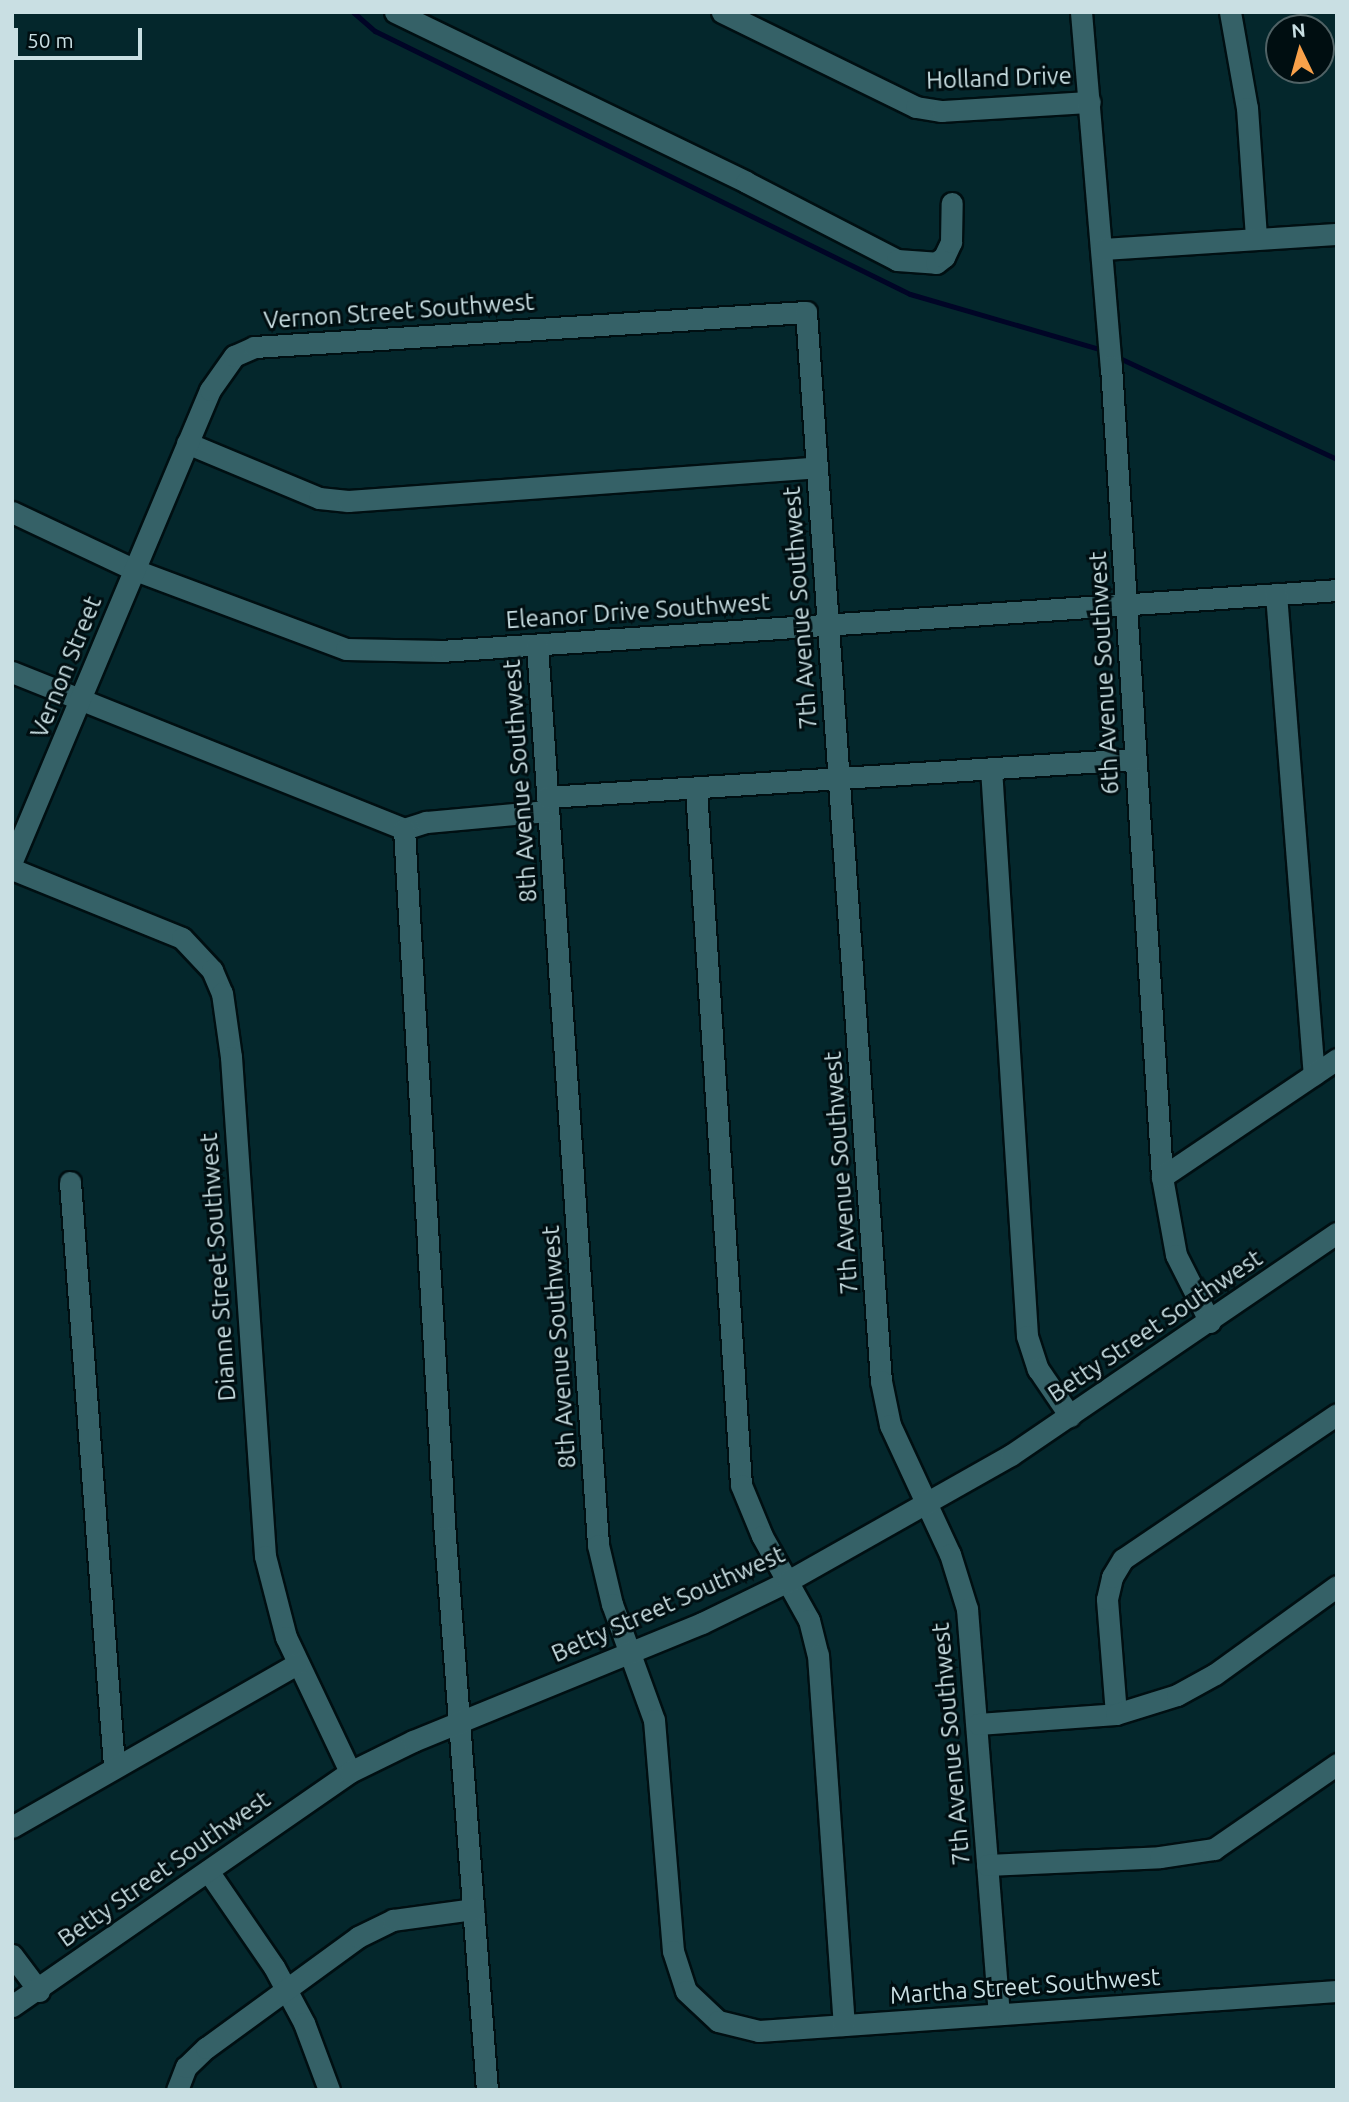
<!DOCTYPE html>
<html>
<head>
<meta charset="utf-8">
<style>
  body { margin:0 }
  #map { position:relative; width:1349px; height:2102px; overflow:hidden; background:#04272c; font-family:Ubuntu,sans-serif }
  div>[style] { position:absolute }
  .stream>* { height:5px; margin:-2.5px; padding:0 2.5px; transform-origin:2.5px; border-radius:2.5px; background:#010526 }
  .roads { filter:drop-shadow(2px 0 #000f12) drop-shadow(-2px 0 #000f12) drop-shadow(0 2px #000f12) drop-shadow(0 -2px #000f12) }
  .minor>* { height:21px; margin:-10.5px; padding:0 10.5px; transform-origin:10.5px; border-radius:10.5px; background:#356167 }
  span { translate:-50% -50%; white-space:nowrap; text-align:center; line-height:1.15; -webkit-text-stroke:6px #000e11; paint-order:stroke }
  .street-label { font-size:24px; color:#c9dfe3 }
  .frame { position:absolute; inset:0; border:14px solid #c9dfe3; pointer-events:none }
  .north { position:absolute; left:1265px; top:14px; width:70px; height:70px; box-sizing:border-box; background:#000e11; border:2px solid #506265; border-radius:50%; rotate:355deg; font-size:19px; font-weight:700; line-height:28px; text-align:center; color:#c9dfe3 }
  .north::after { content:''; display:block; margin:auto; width:24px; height:32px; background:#f8a14a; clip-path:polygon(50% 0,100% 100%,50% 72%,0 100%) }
  .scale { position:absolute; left:14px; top:28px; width:128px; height:32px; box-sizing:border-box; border:4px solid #c9dfe3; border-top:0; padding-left:9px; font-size:21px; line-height:24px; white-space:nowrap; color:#c9dfe3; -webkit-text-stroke:5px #000e11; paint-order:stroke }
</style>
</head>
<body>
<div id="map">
  <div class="stream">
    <i style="left:353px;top:12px;width:29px;rotate:41deg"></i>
    <i style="left:375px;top:31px;width:596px;rotate:26.18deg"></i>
    <i style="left:910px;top:294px;width:201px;rotate:16.2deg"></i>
    <i style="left:1115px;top:356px;width:245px;rotate:24.9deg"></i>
  </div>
  <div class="roads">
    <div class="minor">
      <i style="left:395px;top:12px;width:390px;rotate:25.8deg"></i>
      <i style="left:746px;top:182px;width:170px;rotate:27.3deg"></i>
      <i style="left:897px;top:260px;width:39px;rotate:4deg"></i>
      <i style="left:936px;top:263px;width:10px;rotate:-37deg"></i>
      <i style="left:944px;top:257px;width:17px;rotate:-65deg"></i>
      <i style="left:951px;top:242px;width:39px;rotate:-89deg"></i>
      <i style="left:722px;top:12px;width:216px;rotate:26.1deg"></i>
      <i style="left:916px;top:107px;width:26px;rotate:9deg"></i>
      <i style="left:942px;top:111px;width:148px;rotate:-3.5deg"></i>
      <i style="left:1081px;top:12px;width:355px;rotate:85.2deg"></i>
      <i style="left:1111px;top:366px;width:813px;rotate:86.4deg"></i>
      <i style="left:1162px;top:1177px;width:79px;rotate:79.8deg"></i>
      <i style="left:1176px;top:1255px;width:75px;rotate:63.1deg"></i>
      <i style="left:1230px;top:12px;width:97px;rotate:80deg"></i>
      <i style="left:1247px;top:108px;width:130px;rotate:86deg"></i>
      <i style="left:1102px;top:249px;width:235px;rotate:-3.7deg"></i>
      <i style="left:187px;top:443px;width:143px;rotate:22.6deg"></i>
      <i style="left:319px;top:498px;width:29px;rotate:6deg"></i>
      <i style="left:348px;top:501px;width:470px;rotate:-4.1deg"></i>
      <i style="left:12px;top:512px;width:136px;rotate:25.2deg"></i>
      <i style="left:135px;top:570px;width:225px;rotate:20.5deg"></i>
      <i style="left:346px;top:649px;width:95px;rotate:1.2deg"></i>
      <i style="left:441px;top:651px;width:898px;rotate:-3.89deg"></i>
      <i style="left:1276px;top:594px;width:482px;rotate:85.5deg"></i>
      <i style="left:537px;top:645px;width:902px;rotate:86.12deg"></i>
      <i style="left:598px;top:1545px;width:61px;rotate:76.7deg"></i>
      <i style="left:612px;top:1604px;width:123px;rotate:70.1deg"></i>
      <i style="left:654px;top:1720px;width:232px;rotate:85.3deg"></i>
      <i style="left:673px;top:1951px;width:42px;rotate:72deg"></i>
      <i style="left:686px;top:1991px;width:44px;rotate:43.2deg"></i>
      <i style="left:718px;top:2021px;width:42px;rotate:13.7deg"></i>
      <i style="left:759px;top:2031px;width:579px;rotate:-3.96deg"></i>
      <i style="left:12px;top:672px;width:422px;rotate:21.8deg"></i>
      <i style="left:404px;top:829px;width:23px;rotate:-18deg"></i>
      <i style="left:426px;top:822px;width:122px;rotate:-5.2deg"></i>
      <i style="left:991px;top:768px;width:569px;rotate:86.37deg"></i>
      <i style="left:1027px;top:1336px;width:35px;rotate:72deg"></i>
      <i style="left:1038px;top:1369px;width:57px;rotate:55.8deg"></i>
      <i style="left:696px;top:789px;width:697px;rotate:86.3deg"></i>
      <i style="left:741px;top:1485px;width:55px;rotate:67.6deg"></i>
      <i style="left:762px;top:1536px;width:96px;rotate:60.8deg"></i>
      <i style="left:809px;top:1620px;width:36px;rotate:76deg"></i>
      <i style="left:818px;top:1655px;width:371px;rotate:86deg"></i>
      <i style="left:547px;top:797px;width:589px;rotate:-3.7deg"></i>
      <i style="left:404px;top:829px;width:709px;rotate:86.69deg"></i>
      <i style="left:445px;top:1537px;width:555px;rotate:85.66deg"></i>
      <i style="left:12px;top:861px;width:511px;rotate:-67.2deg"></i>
      <i style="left:210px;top:390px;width:42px;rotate:-54.8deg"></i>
      <i style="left:234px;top:356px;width:22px;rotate:-24deg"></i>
      <i style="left:254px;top:347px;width:553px;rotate:-3.63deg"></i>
      <i style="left:806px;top:312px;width:1072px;rotate:85.99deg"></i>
      <i style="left:881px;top:1381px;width:45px;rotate:78.4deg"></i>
      <i style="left:890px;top:1425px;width:142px;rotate:65.1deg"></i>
      <i style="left:950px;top:1554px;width:58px;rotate:72.8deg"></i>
      <i style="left:967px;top:1609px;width:406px;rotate:85.5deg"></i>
      <i style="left:12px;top:869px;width:183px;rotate:22.1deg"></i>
      <i style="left:182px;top:938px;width:44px;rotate:46.8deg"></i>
      <i style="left:212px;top:970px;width:25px;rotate:67deg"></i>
      <i style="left:222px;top:993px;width:65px;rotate:82deg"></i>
      <i style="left:231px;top:1057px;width:500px;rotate:86.1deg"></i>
      <i style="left:265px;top:1556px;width:84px;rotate:75.5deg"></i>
      <i style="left:286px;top:1637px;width:149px;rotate:64.6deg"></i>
      <i style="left:1162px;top:1177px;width:211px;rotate:-34deg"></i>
      <i style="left:70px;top:1182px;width:586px;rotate:85.69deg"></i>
      <i style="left:1116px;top:1714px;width:115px;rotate:-94.5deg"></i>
      <i style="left:1107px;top:1599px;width:23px;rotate:-77deg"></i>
      <i style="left:1112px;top:1577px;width:21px;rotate:-59deg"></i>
      <i style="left:1123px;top:1559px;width:258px;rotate:-34.1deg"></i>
      <i style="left:978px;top:1724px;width:138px;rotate:-4.1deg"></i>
      <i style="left:1116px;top:1714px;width:64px;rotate:-17.3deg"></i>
      <i style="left:1177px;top:1695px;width:43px;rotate:-28.9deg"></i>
      <i style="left:1215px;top:1674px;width:150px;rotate:-35.8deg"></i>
      <i style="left:12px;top:1827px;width:328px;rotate:-29.8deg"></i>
      <i style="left:987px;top:1865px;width:173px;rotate:-2.6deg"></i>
      <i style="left:1160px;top:1857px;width:55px;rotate:-8.4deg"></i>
      <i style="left:1214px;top:1849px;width:150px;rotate:-34.6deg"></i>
      <i style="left:208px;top:1871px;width:116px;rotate:55.5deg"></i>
      <i style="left:274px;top:1967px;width:64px;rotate:61.8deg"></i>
      <i style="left:304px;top:2023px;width:72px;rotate:69.5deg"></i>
      <i style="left:12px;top:1955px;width:45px;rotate:53.1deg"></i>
      <i style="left:12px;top:2006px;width:411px;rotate:-34.7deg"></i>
      <i style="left:350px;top:1772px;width:70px;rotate:-26.2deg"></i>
      <i style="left:413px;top:1741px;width:312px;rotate:-22.2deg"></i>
      <i style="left:702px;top:1623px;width:96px;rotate:-26deg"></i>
      <i style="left:788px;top:1581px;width:256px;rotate:-29.5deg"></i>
      <i style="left:1011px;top:1455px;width:394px;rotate:-34.3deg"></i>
      <i style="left:177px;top:2090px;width:25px;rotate:-69deg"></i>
      <i style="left:186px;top:2067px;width:28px;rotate:-44deg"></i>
      <i style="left:206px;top:2048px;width:188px;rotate:-36.1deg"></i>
      <i style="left:358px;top:1937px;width:39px;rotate:-26deg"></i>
      <i style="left:393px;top:1920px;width:81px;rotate:-7.8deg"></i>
    </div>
  </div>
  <div class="street-label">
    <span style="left:999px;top:78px;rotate:-2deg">Holland Drive</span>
    <span style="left:399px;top:311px;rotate:-4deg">Vernon Street Southwest</span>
    <span style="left:800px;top:608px;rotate:-94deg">7th Avenue Southwest</span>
    <span style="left:638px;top:611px;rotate:-4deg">Eleanor Drive Southwest</span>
    <span style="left:66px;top:667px;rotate:-68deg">Vernon Street</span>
    <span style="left:1104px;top:673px;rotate:-93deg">6th Avenue Southwest</span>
    <span style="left:520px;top:781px;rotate:-94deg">8th Avenue Southwest</span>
    <span style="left:841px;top:1173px;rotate:-94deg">7th Avenue Southwest</span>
    <span style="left:218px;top:1267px;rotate:-94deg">Dianne Street Southwest</span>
    <span style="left:1155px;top:1326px;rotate:-34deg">Betty Street Southwest</span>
    <span style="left:559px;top:1347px;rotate:-94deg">8th Avenue Southwest</span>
    <span style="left:668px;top:1604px;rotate:-24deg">Betty Street Southwest</span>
    <span style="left:951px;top:1744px;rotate:-95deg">7th Avenue Southwest</span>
    <span style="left:164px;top:1869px;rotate:-35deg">Betty Street Southwest</span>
    <span style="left:1025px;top:1986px;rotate:-4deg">Martha Street Southwest</span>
  </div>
  <div class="frame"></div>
  <div class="north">N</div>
  <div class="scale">50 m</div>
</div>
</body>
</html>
